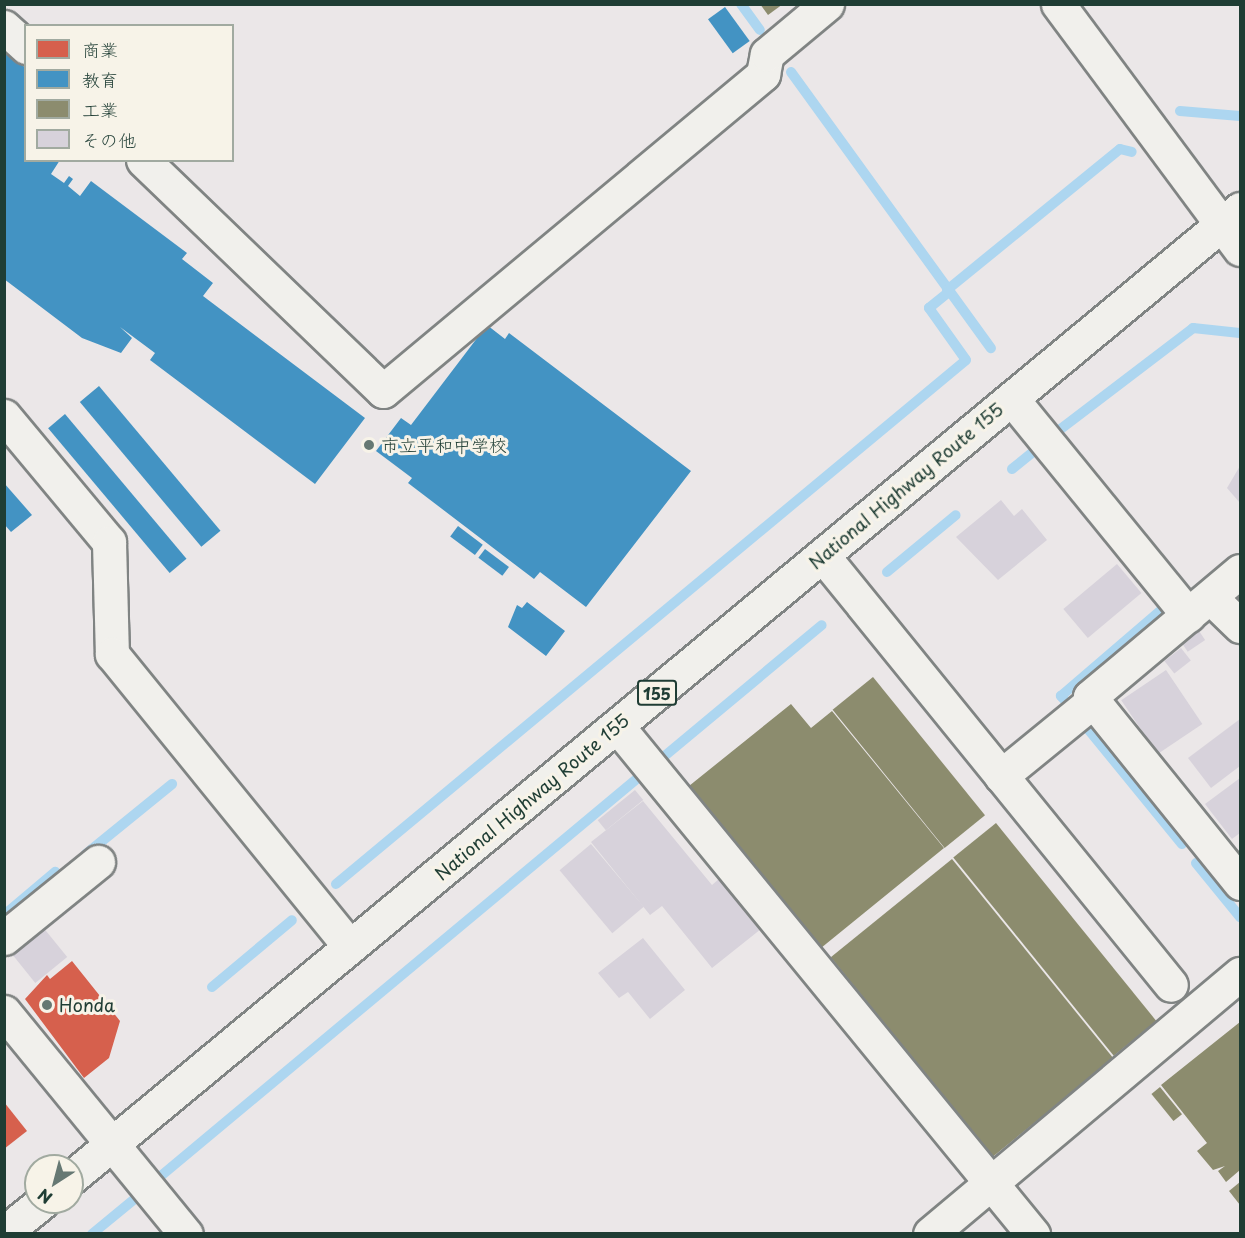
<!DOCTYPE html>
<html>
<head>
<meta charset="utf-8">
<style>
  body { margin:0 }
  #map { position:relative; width:1245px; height:1238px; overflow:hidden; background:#ebe7e8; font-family:"Playpen Sans","Klee One",sans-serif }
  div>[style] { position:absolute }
  .shops>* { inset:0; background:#d6604d }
  .schools>* { inset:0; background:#4393c3; transform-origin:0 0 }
  .industry>* { inset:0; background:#8c8c6e; transform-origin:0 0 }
  .stream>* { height:10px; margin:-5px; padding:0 5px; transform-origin:5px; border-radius:5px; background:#add6f0 }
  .building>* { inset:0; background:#d7d2db; transform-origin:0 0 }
  .roads { filter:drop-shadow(2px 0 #808483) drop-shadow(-2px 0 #808483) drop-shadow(0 2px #808483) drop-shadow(0 -2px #808483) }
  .minor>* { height:33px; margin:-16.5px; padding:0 16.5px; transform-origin:16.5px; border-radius:16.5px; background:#f1f0ec }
  .highway>* { height:33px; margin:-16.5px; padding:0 16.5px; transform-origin:16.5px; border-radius:16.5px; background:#f1f0ec }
  .dots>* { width:16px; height:16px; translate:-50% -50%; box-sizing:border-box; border:3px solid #f7f3e8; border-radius:50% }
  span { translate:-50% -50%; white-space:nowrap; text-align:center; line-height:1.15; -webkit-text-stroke:6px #f7f3e8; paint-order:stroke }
  .shield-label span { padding:2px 4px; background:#f7f3e8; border:2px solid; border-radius:4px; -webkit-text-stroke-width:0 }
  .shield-label { font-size:16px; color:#1f3d34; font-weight:700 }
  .poi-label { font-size:18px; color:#1f3d34 }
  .left { translate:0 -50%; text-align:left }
  .street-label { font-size:18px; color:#1f3d34 }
  .frame { position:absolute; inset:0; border:6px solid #1f3d34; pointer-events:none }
  .legend { position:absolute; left:24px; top:24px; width:210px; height:138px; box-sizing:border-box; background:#f7f3e8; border:2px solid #a1aaa0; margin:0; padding:8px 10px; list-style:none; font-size:18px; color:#1f3d34 }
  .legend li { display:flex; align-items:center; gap:12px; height:30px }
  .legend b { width:30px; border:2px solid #a1aaa0 }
  .north { position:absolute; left:24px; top:1154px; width:60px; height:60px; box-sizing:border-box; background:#f7f3e8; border:2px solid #a1aaa0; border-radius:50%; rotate:216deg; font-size:16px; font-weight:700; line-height:24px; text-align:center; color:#1f3d34 }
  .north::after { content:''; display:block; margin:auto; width:21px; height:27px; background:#667873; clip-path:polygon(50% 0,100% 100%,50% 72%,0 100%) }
</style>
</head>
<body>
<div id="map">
  <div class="shops">
    <i style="clip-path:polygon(72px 961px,120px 1021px,109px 1058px,84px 1078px,25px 999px,47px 975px,50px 979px)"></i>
    <i style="clip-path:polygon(4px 1102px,27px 1131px,4px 1149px)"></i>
  </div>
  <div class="schools">
    <i style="left:725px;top:7px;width:42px;height:21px;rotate:54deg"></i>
    <i style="clip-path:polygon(4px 52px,26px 68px,26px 160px,60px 160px,51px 174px,64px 183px,69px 176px,73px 179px,68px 186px,80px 196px,91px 181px,187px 253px,182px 259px,213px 283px,203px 296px,365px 418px,315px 484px,150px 360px,155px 353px,120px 327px,132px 338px,121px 353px,82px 338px,4px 279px)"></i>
    <i style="clip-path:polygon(487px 325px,505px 339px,509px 333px,691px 471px,586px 607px,540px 572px,534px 579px,408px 483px,412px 478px,376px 451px,401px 418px,411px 425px)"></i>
    <i style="left:99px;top:386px;width:189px;height:25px;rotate:50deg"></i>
    <i style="left:65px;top:414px;width:189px;height:22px;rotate:50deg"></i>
    <i style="clip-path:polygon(4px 483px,32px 515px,11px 532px,4px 524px)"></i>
    <i style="left:458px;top:526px;width:31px;height:13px;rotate:37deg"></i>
    <i style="left:485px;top:549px;width:30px;height:11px;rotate:37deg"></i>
    <i style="clip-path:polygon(527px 602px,565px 631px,546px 656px,508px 627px,517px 605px,522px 608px)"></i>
  </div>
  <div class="industry">
    <i style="clip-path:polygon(760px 4px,783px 4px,768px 15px)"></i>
    <i style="left:873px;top:677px;width:178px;height:52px;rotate:51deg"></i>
    <i style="clip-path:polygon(791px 704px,811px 728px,832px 711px,944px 848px,821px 948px,689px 786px)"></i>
    <i style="left:996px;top:823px;width:255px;height:55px;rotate:51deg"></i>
    <i style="left:952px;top:859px;width:257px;height:156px;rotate:51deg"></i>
    <i style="clip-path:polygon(1240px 1022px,1240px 1170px,1226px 1182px,1218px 1171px,1225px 1166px,1213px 1170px,1197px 1151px,1207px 1143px,1161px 1085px)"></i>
    <i style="left:1160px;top:1087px;width:35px;height:11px;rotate:51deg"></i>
    <i style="clip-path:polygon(1240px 1182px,1240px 1205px,1229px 1191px)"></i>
  </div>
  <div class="stream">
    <i style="left:741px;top:4px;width:32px;rotate:54deg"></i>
    <i style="left:791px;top:72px;width:341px;rotate:54.1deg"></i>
    <i style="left:1180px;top:111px;width:60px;rotate:4.8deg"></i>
    <i style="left:947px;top:290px;width:223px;rotate:-39.2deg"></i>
    <i style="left:1120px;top:149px;width:12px;rotate:14deg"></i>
    <i style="left:1058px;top:431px;width:170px;rotate:-37.3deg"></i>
    <i style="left:1193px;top:328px;width:47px;rotate:6.1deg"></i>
    <i style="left:1012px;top:469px;width:36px;rotate:-39deg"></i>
    <i style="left:887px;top:572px;width:89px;rotate:-39.6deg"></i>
    <i style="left:1068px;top:704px;width:11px;rotate:-131deg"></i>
    <i style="left:1061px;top:696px;width:130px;rotate:-40.6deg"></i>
    <i style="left:1084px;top:724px;width:155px;rotate:50.8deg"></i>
    <i style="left:661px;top:759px;width:209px;rotate:-39.8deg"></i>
    <i style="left:86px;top:854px;width:111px;rotate:-39.1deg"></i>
    <i style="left:1196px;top:863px;width:70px;rotate:50.8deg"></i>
    <i style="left:336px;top:884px;width:819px;rotate:-39.75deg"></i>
    <i style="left:966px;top:360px;width:64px;rotate:-125.4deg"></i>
    <i style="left:929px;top:308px;width:26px;rotate:-39deg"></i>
    <i style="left:4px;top:915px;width:67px;rotate:-40.1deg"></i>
    <i style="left:212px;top:987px;width:104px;rotate:-39.9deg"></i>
    <i style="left:162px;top:1175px;width:621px;rotate:-39.84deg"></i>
    <i style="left:92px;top:1234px;width:58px;rotate:-39.4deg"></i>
  </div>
  <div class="building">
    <i style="clip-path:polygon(1240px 466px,1240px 503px,1227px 488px)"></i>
    <i style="clip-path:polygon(1001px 500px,1014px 516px,1022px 509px,1047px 540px,998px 580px,956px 537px)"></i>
    <i style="left:1117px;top:564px;width:38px;height:70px;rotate:50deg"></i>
    <i style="left:1199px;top:631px;width:11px;height:21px;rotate:56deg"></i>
    <i style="left:1181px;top:648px;width:16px;height:21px;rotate:52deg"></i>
    <i style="left:1166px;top:670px;width:65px;height:54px;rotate:56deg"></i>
    <i style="clip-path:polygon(1240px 719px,1240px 766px,1211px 788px,1188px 758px)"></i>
    <i style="clip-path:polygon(1240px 778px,1240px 833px,1232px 839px,1205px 804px)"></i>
    <i style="left:635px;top:790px;width:13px;height:48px;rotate:51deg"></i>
    <i style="clip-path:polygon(643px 801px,712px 885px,720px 878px,761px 929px,712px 968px,662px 906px,650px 915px,591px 842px)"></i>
    <i style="left:591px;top:844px;width:82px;height:41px;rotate:50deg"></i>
    <i style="left:42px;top:926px;width:40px;height:41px;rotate:51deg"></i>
    <i style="clip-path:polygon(643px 938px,685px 990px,650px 1019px,628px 992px,619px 998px,598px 973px)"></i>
  </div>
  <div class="roads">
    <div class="minor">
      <i style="left:1058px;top:4px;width:305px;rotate:53.4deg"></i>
      <i style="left:4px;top:27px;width:30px;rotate:42deg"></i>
      <i style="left:143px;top:160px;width:333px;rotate:43.9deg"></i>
      <i style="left:383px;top:391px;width:495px;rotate:-39.8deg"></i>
      <i style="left:763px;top:74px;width:20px;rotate:-79deg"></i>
      <i style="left:767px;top:54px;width:78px;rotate:-39.8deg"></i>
      <i style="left:1012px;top:399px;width:279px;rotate:50.8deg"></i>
      <i style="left:4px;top:416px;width:164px;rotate:50.2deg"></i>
      <i style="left:109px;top:542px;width:112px;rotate:88.5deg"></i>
      <i style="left:112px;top:654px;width:377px;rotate:50.9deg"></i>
      <i style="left:823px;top:556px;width:552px;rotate:50.95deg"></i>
      <i style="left:1240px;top:571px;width:196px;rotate:140deg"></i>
      <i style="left:1090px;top:697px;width:239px;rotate:51.1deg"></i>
      <i style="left:1210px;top:597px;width:42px;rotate:44deg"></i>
      <i style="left:617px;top:726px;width:657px;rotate:50.69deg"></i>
      <i style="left:1001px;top:776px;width:119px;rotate:-39.2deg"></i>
      <i style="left:4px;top:938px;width:121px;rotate:-39deg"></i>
      <i style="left:4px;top:1012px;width:287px;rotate:50.7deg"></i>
      <i style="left:930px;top:1234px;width:405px;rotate:-40deg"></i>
    </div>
    <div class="highway">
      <i style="left:72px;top:1177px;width:1517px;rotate:-39.65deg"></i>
      <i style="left:4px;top:1233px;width:49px;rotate:-39.2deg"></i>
    </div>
  </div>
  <div class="dots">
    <i style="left:369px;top:445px;background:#667873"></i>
    <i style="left:47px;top:1005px;background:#667873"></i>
  </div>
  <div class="shield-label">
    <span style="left:657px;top:693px">155</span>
  </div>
  <div class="poi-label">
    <span class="left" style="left:381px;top:445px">市立平和中学校</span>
    <span class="left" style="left:59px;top:1005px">Honda</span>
  </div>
  <div class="street-label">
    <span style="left:906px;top:486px;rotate:-40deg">National Highway Route 155</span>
    <span style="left:532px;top:797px;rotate:-40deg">National Highway Route 155</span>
  </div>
  <div class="frame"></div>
  <ul class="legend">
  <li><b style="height:16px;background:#d6604d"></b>商業</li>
  <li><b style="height:16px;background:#4393c3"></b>教育</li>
  <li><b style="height:16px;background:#8c8c6e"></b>工業</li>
  <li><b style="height:16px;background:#d7d2db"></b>その他</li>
  </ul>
  <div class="north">N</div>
</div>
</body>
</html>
